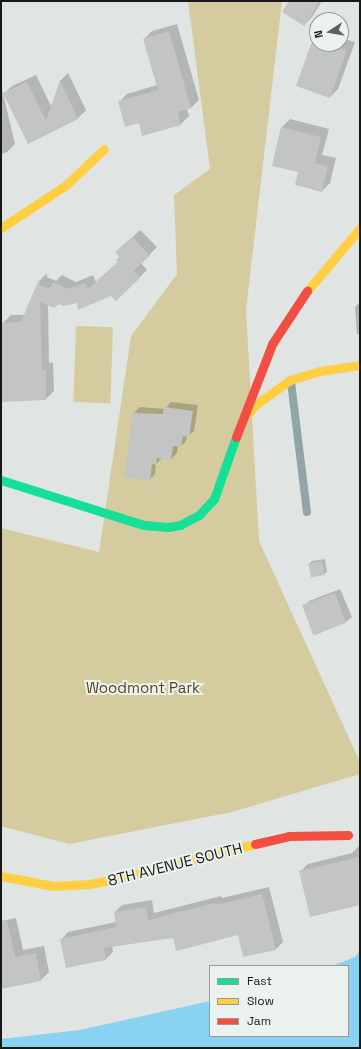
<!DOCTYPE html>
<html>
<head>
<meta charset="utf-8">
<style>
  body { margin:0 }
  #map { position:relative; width:361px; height:1049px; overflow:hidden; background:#e0e4e2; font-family:"Space Grotesk",sans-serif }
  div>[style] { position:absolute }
  .green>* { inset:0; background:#d4cc9e; transform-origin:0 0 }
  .water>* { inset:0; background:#8ad2f1 }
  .shadow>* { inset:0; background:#0003 }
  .building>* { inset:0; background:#c2c5c3; transform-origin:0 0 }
  .lane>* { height:8px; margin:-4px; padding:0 4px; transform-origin:4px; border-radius:4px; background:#90a6a6 }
  .fast>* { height:9px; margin:-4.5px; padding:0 4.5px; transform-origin:4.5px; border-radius:4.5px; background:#16e098 }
  .slow>* { height:9px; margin:-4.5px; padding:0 4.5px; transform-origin:4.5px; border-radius:4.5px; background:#ffcf43 }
  .jam>* { height:9px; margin:-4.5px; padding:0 4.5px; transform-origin:4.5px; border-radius:4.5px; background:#f24e42 }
  span { translate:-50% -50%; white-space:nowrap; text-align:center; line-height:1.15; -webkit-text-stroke:4px #ecf3ef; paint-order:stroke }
  .park-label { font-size:15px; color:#504720 }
  .street-label { font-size:15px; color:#171918 }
  .frame { position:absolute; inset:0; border:2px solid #171918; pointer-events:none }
  .legend { position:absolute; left:209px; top:965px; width:140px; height:72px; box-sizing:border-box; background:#ecf3ef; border:1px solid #979c99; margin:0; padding:5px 7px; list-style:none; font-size:12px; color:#171918 }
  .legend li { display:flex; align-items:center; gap:8px; height:20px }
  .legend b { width:20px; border:1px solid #979c99 }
  .north { position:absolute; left:309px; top:12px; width:40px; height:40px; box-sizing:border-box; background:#ecf3ef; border:1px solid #979c99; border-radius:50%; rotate:258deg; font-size:11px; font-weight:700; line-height:16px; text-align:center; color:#171918 }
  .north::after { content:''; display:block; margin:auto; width:14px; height:18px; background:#5d605f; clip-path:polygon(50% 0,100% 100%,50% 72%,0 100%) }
</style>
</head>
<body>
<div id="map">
  <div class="green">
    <i style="clip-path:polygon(188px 1px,282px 1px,246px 310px,259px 541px,360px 762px,360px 774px,232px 812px,69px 844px,1px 826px,1px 528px,99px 552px,131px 336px,177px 274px,174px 195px,210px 169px)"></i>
    <i style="left:76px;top:326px;width:37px;height:76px;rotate:2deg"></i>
  </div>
  <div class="water">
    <i style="clip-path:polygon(360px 950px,360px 1048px,1px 1048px,1px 1039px,80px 1030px,210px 1001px,210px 1036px,348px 1036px,348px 966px,332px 966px,355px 957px)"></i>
  </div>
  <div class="shadow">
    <i style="clip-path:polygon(290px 1px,322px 1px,312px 17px,304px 25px)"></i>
    <i style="clip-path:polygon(177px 24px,199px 100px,191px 108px,187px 109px,189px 116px,181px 124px,143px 135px,139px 122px,119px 102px,127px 94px,157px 85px,144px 39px,152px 31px)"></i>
    <i style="clip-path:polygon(317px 36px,317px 44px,341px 44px,341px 38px,355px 42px,338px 89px,330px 97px,297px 85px,314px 39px)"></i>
    <i style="clip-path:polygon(68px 73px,86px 110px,78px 118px,29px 143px,4px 94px,12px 86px,36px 75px,52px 108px,60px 81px)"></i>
    <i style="clip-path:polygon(1px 85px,15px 144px,7px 152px,1px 154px)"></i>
    <i style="clip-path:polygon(290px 119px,329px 129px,322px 155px,336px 158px,330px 183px,322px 191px,299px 172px,282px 127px)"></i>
    <i style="clip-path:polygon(140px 230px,157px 247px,141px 263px,147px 270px,139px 278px,112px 295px,77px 302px,48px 305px,49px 363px,53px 362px,54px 391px,46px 399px,1px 401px,3px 323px,11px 315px,25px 315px,40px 280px,47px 273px,47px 277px,56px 281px,62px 275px,76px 282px,93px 275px,96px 282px,119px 261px,124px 245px)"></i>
    <i style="clip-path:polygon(360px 302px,360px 334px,357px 334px,355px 307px)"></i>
    <i style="clip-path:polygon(171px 402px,198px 405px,194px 431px,187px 436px,186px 441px,181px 446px,178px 446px,177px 453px,171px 459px,162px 458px,156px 464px,155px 474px,149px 480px,134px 413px,140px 407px,165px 409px)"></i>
    <i style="clip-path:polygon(325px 559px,327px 572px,324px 574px,309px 564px,312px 561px)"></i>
    <i style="clip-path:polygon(340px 589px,352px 617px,346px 622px,315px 635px,304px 606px,309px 601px)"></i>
    <i style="clip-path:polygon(360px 845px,360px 900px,300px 872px,308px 864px,352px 853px)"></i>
    <i style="clip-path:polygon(269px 887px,283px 942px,276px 949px,244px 956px,239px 934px,174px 936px,112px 946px,113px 952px,106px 959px,67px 967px,61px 940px,68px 932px,116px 922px,115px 912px,122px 905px,152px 900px,154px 913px,221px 896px,222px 898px)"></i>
    <i style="clip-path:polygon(16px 918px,23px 950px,44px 946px,49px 972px,41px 980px,1px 988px,1px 921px)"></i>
  </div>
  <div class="building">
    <i style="clip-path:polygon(289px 1px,320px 1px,304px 26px,282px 12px)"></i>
    <i style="clip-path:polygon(169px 31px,191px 108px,178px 112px,181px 125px,142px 136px,139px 123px,125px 127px,118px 101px,158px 90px,143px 39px)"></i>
    <i style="clip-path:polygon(311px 44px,329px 44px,347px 50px,330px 98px,296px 86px)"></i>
    <i style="clip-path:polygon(60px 80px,78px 119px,28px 144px,3px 93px,27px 82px,46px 121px)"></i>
    <i style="clip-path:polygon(281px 127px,321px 137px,315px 163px,328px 166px,322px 192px,295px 185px,298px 172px,272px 166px)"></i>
    <i style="clip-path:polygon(132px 237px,150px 256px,133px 271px,140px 278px,116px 301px,111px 296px,78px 310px,77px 303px,63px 306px,59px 304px,54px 308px,40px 302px,42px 370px,46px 370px,46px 400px,1px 402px,2px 323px,21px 322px,39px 279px,40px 285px,50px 289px,53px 282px,68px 289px,85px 283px,88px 289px,118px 262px,116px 260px,119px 257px,115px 252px)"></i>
    <i style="clip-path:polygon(164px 407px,193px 411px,189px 437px,183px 436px,181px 447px,173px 446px,171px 460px,157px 458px,156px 465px,152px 464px,150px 481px,124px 477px,133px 413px,163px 414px)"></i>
    <i style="left:322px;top:561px;width:14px;height:14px;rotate:78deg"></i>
    <i style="left:335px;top:593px;width:32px;height:35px;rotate:70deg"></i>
    <i style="clip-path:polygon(360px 857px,360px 905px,310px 917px,299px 871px)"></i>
    <i style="clip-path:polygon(262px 894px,276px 950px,243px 957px,238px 935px,176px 951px,173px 938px,104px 948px,106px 960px,66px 968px,60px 939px,116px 927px,114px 912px,146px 907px,148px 920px,214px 903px,215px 905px)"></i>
    <i style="clip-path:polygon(7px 920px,15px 957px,36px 953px,41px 981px,1px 989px,1px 921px)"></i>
  </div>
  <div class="lane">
    <i style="left:291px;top:382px;width:131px;rotate:83deg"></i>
  </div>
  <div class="fast">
    <i style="left:1px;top:480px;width:150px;rotate:17.5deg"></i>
    <i style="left:144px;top:525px;width:24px;rotate:5deg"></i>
    <i style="left:168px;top:527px;width:12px;rotate:-9deg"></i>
    <i style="left:180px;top:525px;width:21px;rotate:-28deg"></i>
    <i style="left:199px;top:515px;width:22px;rotate:-47deg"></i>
    <i style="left:214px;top:499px;width:66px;rotate:-70.5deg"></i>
  </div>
  <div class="slow">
    <i style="left:1px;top:228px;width:78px;rotate:-33.5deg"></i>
    <i style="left:66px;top:185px;width:52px;rotate:-43.5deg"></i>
    <i style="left:307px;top:291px;width:82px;rotate:-49.9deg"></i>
    <i style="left:249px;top:413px;width:10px;rotate:-53deg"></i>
    <i style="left:255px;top:405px;width:43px;rotate:-35.5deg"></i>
    <i style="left:290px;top:380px;width:31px;rotate:-17deg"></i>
    <i style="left:320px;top:371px;width:40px;rotate:-8.5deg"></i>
    <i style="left:1px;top:876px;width:53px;rotate:10.9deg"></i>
    <i style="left:53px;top:886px;width:36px;rotate:-3deg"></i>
    <i style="left:89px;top:884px;width:28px;rotate:-10deg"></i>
    <i style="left:117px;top:879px;width:142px;rotate:-14.2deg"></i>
  </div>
  <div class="jam">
    <i style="left:236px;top:437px;width:100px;rotate:-68.8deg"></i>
    <i style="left:272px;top:344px;width:64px;rotate:-56.6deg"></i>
    <i style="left:255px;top:844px;width:35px;rotate:-13deg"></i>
    <i style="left:289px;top:836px;width:59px;rotate:-1deg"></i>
  </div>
  <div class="park-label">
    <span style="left:143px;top:688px">Woodmont Park</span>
  </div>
  <div class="street-label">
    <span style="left:175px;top:864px;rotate:-14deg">8TH AVENUE SOUTH</span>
  </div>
  <div class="frame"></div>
  <ul class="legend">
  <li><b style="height:5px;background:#16e098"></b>Fast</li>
  <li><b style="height:5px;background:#ffcf43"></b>Slow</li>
  <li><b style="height:5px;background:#f24e42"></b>Jam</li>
  </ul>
  <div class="north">N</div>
</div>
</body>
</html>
